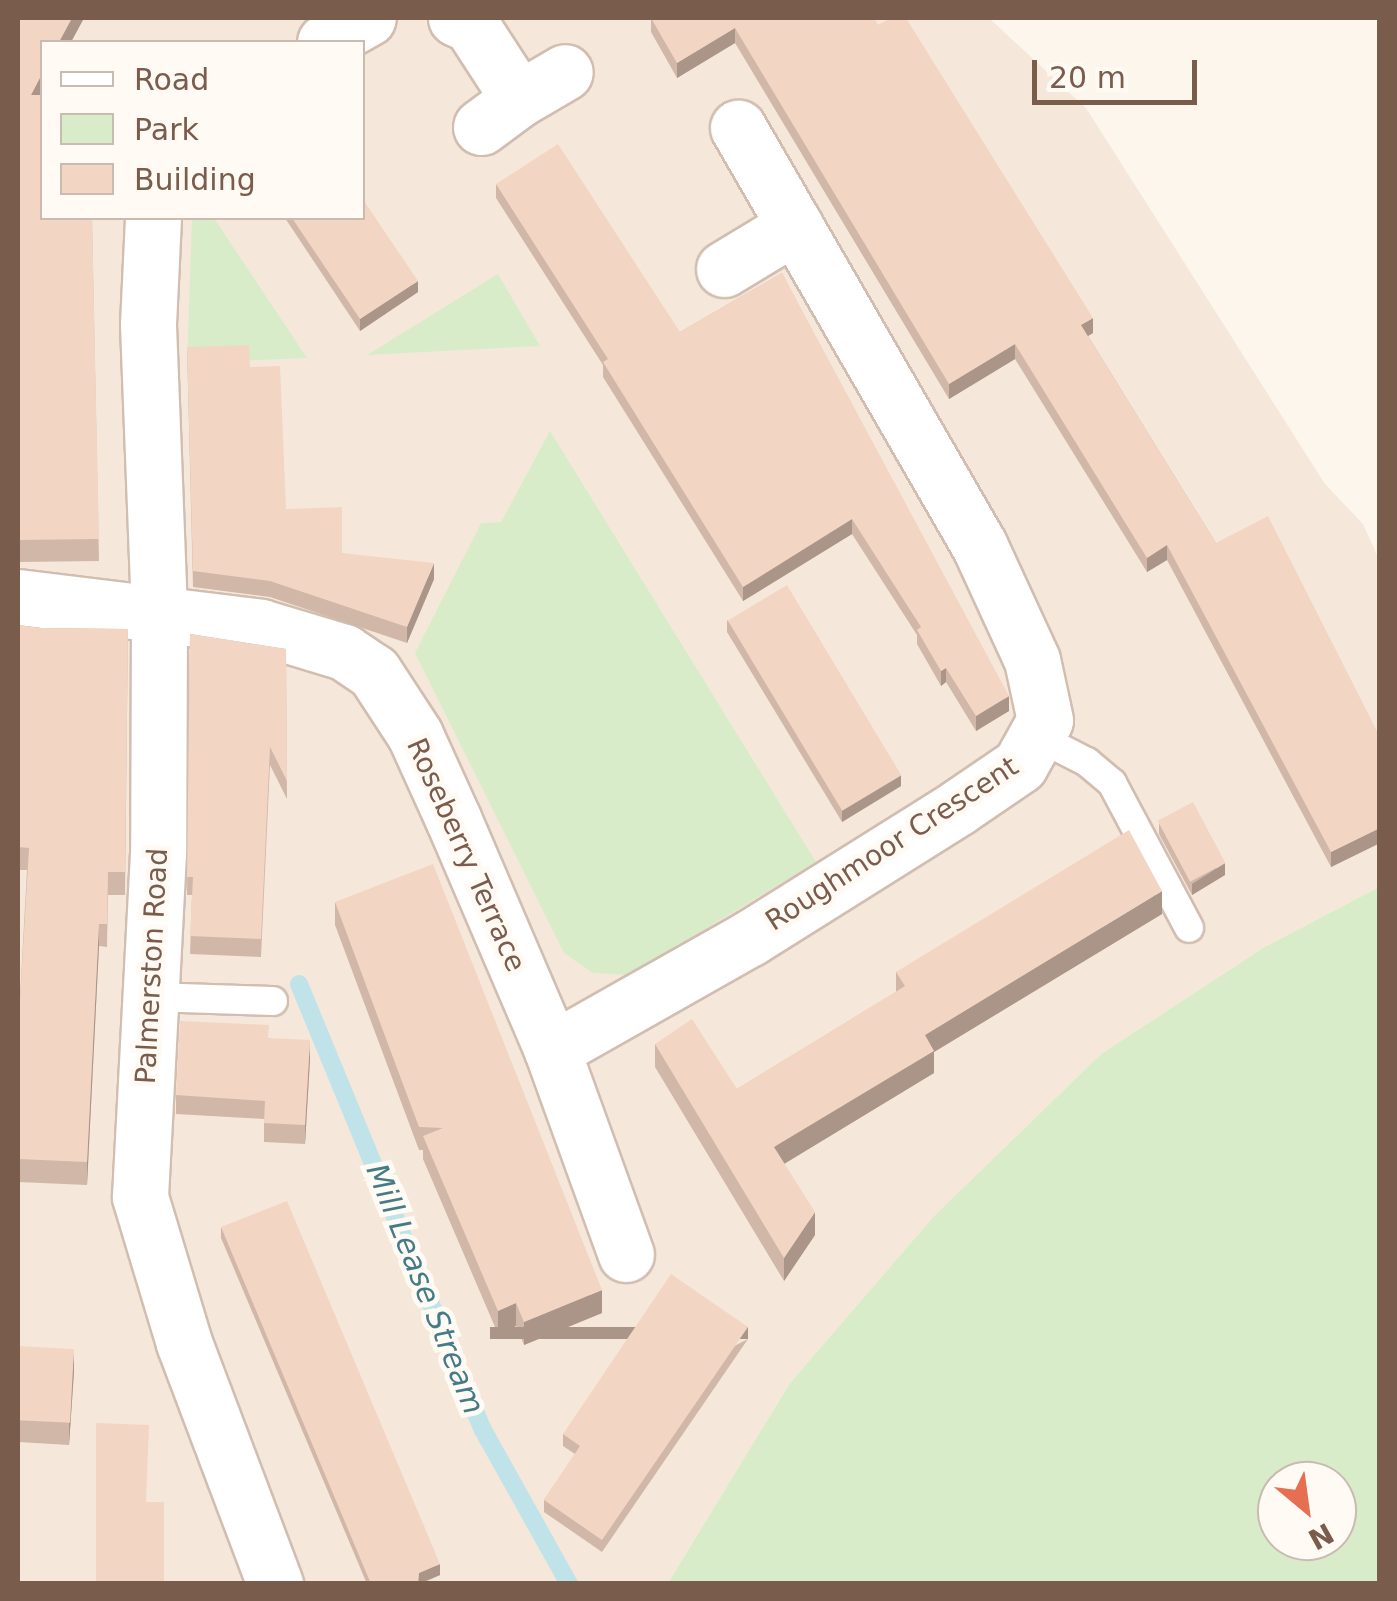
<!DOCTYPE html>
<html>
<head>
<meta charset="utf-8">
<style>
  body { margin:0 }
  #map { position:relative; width:1397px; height:1601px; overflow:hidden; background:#fdf6ec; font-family:"DejaVu Sans",sans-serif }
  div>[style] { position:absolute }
  .residential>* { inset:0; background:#f5e8da }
  .green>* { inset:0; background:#d8ecc9 }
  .stream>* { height:18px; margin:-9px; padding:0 9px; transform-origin:9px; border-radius:9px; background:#bfe3e8 }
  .roads { filter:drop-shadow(2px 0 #d1beb0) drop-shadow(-2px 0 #d1beb0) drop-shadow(0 2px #d1beb0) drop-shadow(0 -2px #d1beb0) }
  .lane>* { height:28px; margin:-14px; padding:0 14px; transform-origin:14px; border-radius:14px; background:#fff }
  .street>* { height:55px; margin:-27.5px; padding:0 27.5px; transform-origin:27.5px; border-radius:27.5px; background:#fff }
  .wall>* { inset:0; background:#d1b7a8 }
  .shaded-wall>* { inset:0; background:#aa9588; transform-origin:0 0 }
  .building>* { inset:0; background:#f3d5c3; transform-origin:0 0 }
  span { translate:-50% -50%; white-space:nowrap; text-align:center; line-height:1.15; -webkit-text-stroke:10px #fffaf3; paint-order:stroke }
  .street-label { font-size:28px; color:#7a5c4d }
  .water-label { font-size:30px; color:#437c86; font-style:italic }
  .frame { position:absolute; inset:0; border:20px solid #7a5c4d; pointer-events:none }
  .legend { position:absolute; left:40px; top:40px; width:325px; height:180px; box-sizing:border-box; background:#fffaf3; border:2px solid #cabbb1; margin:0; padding:12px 18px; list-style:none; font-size:30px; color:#7a5c4d }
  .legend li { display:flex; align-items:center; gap:20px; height:50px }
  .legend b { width:50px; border:2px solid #cabbb1 }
  .north { position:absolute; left:1257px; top:1461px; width:100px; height:100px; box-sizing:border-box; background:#fffaf3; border:2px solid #cabbb1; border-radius:50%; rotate:151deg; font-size:28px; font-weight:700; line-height:40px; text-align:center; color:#7a5c4d }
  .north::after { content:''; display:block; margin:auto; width:35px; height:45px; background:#e76f51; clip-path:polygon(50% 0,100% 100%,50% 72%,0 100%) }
  .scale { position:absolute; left:1032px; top:60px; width:165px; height:45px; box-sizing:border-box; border:5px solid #7a5c4d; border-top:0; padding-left:12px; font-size:30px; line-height:35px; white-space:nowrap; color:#7a5c4d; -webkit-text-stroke:8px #fffaf3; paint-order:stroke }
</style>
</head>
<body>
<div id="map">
  <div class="residential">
    <i style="clip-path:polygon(evenodd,18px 18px,989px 18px,1086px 108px,1325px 484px,1363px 524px,1379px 559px,1379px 887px,1263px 948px,1101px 1054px,934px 1216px,790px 1383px,668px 1583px,18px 1583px,18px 18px,42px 42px,362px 42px,362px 218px,42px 218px,42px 42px)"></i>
  </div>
  <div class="green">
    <i style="clip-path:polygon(192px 218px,214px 218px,307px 358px,187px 363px)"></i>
    <i style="clip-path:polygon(498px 274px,540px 346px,367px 355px)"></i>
    <i style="clip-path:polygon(550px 431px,816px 862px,629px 975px,593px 973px,564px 953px,415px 653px,481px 523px,501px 522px)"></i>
    <i style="clip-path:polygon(evenodd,1379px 887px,1379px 1583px,668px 1583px,790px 1383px,934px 1216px,1101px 1054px,1263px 948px,1379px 887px,1277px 1481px,1337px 1481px,1337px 1541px,1277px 1541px,1277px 1481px)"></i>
  </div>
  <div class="stream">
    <i style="left:299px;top:984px;width:482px;rotate:67.6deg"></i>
    <i style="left:483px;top:1430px;width:176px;rotate:60.8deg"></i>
  </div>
  <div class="roads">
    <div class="lane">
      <i style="left:1040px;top:738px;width:53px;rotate:27.1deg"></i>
      <i style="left:1087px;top:762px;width:33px;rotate:40deg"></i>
      <i style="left:1112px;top:783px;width:164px;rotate:62deg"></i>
      <i style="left:150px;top:997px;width:123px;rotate:1.9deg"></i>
    </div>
    <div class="street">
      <i style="left:456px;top:18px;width:17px;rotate:25deg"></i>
      <i style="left:471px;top:25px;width:88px;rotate:57deg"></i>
      <i style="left:519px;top:99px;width:53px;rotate:-30.4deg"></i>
      <i style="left:325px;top:42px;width:49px;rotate:-29.2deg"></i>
      <i style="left:481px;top:127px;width:47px;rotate:-36.4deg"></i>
      <i style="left:153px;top:218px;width:107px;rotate:92.7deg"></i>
      <i style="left:148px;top:325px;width:291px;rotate:87.8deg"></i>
      <i style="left:159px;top:616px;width:237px;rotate:90.2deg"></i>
      <i style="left:158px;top:853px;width:344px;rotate:93deg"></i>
      <i style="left:140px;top:1197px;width:152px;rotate:73.2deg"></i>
      <i style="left:184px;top:1343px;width:258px;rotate:69.3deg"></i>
      <i style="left:724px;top:269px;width:83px;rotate:-31.2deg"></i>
      <i style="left:18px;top:597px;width:245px;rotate:7deg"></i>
      <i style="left:261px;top:627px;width:87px;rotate:16.8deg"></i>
      <i style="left:344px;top:652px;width:36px;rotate:34deg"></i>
      <i style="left:374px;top:672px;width:75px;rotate:56.9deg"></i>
      <i style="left:415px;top:735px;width:94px;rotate:65.6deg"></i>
      <i style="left:454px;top:821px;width:249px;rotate:66.8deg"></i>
      <i style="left:552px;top:1050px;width:217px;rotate:70.1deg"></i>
      <i style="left:552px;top:1050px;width:227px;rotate:-29.5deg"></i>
      <i style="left:750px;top:938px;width:244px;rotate:-32.1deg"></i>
      <i style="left:957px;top:808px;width:76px;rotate:-34.3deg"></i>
      <i style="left:1020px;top:765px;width:51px;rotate:-60.9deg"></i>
      <i style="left:1045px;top:720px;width:61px;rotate:-102.2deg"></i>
      <i style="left:1032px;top:660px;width:127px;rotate:-114.7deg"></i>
      <i style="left:979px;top:545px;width:482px;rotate:-120deg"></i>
    </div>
  </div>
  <div class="wall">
    <i style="clip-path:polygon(18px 18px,84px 18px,71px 42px,42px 42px,42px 218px,92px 218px,99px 561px,18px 562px)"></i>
    <i style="clip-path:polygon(651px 18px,873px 18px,1093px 333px,1088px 336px,1216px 543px,1380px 737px,1380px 843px,1331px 867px,1167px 560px,1147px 572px,1015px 359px,949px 399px,735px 43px,677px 78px,651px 32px)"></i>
    <i style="clip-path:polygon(496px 184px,680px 332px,782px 273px,1009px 711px,976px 731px,946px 682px,941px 686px,917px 644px,917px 635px,852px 534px,743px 601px,603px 377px,603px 365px,496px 198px)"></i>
    <i style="clip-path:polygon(285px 218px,362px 218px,418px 292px,360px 331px)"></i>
    <i style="clip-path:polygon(187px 347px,286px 509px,342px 553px,434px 579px,407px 643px,270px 597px,193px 587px)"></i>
    <i style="clip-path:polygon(727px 620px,901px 786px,842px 822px,727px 632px)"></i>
    <i style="clip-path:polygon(18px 625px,41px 628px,128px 629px,125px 895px,108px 895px,107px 947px,99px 946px,87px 1185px,18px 1182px,18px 1033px,27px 870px,18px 870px)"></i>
    <i style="clip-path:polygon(190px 634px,286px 649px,287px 799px,270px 765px,261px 957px,190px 954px,192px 895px,187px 895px)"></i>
    <i style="clip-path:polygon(1159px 823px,1225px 875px,1192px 895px,1159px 834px)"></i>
    <i style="clip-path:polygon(335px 902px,602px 1313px,524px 1345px,516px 1326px,498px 1334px,423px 1159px,423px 1150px,419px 1150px,335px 925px)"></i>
    <i style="clip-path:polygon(1162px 914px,934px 1052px,934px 1073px,784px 1164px,815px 1235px,784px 1281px,655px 1067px,655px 1044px,737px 1089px,896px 992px,896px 972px)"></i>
    <i style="clip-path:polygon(269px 1038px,310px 1059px,305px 1144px,264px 1142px,264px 1119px,176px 1114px,176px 1095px)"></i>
    <i style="clip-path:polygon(221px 1227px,440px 1575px,421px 1584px,367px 1584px,221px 1238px)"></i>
    <i style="clip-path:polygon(748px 1339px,602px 1552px,544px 1512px,544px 1500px,575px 1454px,563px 1446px,563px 1434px)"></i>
    <i style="clip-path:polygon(18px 1346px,74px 1371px,69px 1445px,18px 1442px)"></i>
  </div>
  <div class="shaded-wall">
    <i style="clip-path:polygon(72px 18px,84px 18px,71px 42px,59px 42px)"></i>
    <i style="clip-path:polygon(735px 28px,735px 43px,677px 78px,677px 63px)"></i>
    <i style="clip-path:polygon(42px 74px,42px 96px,31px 95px)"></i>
    <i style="clip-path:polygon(418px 281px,418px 292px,360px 331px,360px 319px)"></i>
    <i style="clip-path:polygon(1093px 318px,1093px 333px,1081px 340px,1081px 325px)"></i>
    <i style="clip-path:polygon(1015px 344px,1015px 359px,949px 399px,949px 384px)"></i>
    <i style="clip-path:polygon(852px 519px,852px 534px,743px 601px,743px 587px)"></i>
    <i style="clip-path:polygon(1167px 545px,1167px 560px,1147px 572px,1147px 558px)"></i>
    <i style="clip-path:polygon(434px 563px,434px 579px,407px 643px,407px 627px)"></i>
    <i style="clip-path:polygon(946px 668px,946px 682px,941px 686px,941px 671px)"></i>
    <i style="clip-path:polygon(1009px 696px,1009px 711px,976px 731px,976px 716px)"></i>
    <i style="clip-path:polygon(901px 775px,901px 786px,842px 822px,842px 810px)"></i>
    <i style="clip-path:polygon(1380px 828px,1380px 843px,1331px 867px,1331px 852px)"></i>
    <i style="clip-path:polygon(1225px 863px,1225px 875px,1192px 895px,1192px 884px)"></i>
    <i style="clip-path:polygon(1162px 891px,1162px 914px,934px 1052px,934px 1073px,774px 1170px,774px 1147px,925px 1035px)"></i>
    <i style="clip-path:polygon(99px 924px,99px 946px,87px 1185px,87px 1162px)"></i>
    <i style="clip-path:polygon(310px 1040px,310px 1059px,305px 1144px,305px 1125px)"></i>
    <i style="clip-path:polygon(815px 1212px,815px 1235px,784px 1281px,784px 1258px)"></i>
    <i style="clip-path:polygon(602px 1290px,602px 1313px,524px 1345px,524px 1322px)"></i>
    <i style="clip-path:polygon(516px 1303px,516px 1326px,498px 1334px,498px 1311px)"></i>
    <i style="left:748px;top:1327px;width:12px;height:258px;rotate:90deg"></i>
    <i style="clip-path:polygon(74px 1349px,74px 1371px,69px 1445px,69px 1423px)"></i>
    <i style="clip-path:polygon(440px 1564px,440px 1575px,418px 1584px,419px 1573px)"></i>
  </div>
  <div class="building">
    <i style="clip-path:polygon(18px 18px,72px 18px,59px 42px,42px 42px,42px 74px,31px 95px,42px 95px,42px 218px,92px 218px,99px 539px,18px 540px)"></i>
    <i style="clip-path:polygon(651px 18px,873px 18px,878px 25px,891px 18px,906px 18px,1093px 318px,1081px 325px,1216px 543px,1268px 516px,1380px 737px,1380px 828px,1331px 852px,1167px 545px,1147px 558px,1015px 344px,949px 384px,735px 28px,677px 63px)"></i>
    <i style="clip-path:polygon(558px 144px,680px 332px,782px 273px,1009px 696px,976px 716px,946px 668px,941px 671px,917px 630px,921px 627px,852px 519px,743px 587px,603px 362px,608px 359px,496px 184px)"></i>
    <i style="clip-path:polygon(362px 198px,418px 281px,360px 319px,292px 218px,362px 218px)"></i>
    <i style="clip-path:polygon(249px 345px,250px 367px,280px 366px,286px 509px,342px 507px,342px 553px,434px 563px,407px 627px,270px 581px,193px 571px,187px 347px)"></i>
    <i style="left:787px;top:585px;width:222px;height:69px;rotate:59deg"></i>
    <i style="clip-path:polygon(18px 625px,41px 628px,128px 629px,125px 872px,108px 872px,107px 924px,99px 924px,87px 1162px,18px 1159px,18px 1033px,29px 848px,18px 847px)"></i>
    <i style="clip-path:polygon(190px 634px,286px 649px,287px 781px,270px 747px,261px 939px,190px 936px,193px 877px,187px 877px)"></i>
    <i style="left:1193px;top:802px;width:69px;height:40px;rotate:62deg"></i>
    <i style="clip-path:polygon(1129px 830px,1162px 891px,925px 1035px,934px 1051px,774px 1147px,815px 1212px,784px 1258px,655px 1044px,692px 1019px,737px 1089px,905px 986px,896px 972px)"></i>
    <i style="clip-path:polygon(433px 864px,602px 1290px,524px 1322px,516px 1303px,498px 1311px,423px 1136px,443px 1128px,419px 1127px,335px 902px)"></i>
    <i style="clip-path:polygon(180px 1021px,269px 1025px,268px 1038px,310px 1040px,305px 1125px,264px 1123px,265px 1101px,176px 1095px)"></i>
    <i style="clip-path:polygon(287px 1201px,440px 1564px,419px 1573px,418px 1584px,371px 1584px,221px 1227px)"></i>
    <i style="clip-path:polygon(671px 1274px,748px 1327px,602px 1540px,544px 1500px,580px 1446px,563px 1434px)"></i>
    <i style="left:18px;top:1346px;width:56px;height:74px;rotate:3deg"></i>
    <i style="clip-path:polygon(96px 1423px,149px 1425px,146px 1502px,164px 1502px,164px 1584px,96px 1584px)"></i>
  </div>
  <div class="street-label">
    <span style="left:892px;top:844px;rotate:-33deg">Roughmoor Crescent</span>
    <span style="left:466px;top:855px;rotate:66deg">Roseberry Terrace</span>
    <span style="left:152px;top:966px;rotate:-87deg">Palmerston Road</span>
  </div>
  <div class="water-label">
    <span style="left:425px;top:1289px;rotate:68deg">Mill Lease Stream</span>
  </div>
  <div class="frame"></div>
  <ul class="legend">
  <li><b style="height:12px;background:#fff"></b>Road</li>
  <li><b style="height:28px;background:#d8ecc9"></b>Park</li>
  <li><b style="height:28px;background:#f3d5c3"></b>Building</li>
  </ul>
  <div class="north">N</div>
  <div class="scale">20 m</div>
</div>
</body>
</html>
